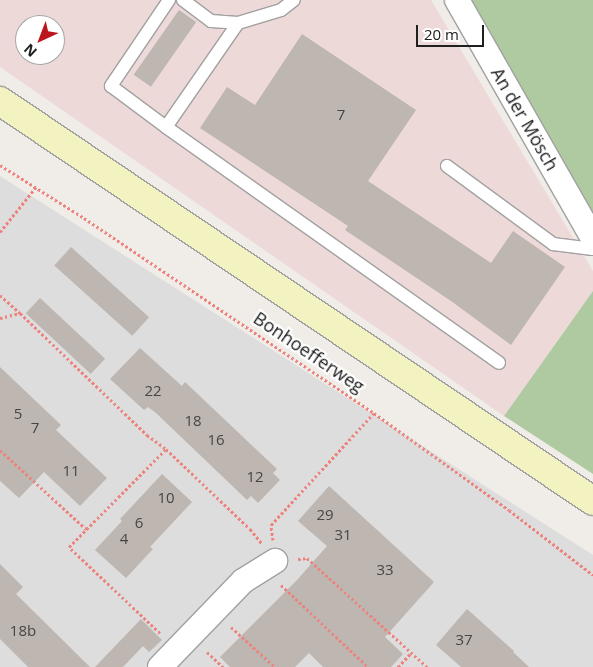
<!DOCTYPE html>
<html>
<head>
<meta charset="utf-8">
<style>
  body { margin:0 }
  #map { position:relative; width:593px; height:667px; overflow:hidden; background:#f0ede8; font-family:"Open Sans",sans-serif }
  div>[style] { position:absolute }
  .residential>* { inset:0; background:#dedddd }
  .commercial>* { inset:0; background:#eed9d9 }
  .forest>* { inset:0; background:#afcaa1 }
  .building>* { inset:0; background:#bdb6b1; transform-origin:0 0 }
  .path>* { height:3px; margin-top:-1.5px; transform-origin:0; background:repeating-linear-gradient(90deg,#ec837d 0 2.5px,transparent 0 5px) }
  .roads { filter:drop-shadow(1px 0 #a1a1a1) drop-shadow(-1px 0 #a1a1a1) drop-shadow(0 1px #a1a1a1) drop-shadow(0 -1px #a1a1a1) }
  .lane>* { height:12px; margin:-6px; padding:0 6px; transform-origin:6px; border-radius:6px; background:#fff }
  .street>* { height:24px; margin:-12px; padding:0 12px; transform-origin:12px; border-radius:12px; background:#fff }
  .secondary>* { height:28px; margin:-14px; padding:0 14px; transform-origin:14px; border-radius:14px; background:#f3f3c2 }
  span { translate:-50% -50%; white-space:nowrap; text-align:center; line-height:1.15; -webkit-text-stroke:4.5px #fff; paint-order:stroke }
  .number-label { font-size:15px; color:#474644 }
  .number-label span { -webkit-text-stroke-width:0 }
  .street-label { font-size:18px; color:#202020 }
  .north { position:absolute; left:15px; top:15px; width:50px; height:50px; box-sizing:border-box; background:#fff; border:1px solid #a6a6a6; border-radius:50%; rotate:223deg; font-size:14px; font-weight:700; line-height:20px; text-align:center; color:#202020 }
  .north::after { content:''; display:block; margin:auto; width:18px; height:22px; background:#bb151d; clip-path:polygon(50% 0,100% 100%,50% 72%,0 100%) }
  .scale { position:absolute; left:416px; top:25px; width:68px; height:22px; box-sizing:border-box; border:2px solid #202020; border-top:0; padding-left:6px; font-size:15px; line-height:18px; white-space:nowrap; color:#202020; -webkit-text-stroke:4px #fff; paint-order:stroke }
</style>
</head>
<body>
<div id="map">
  <div class="residential">
    <i style="clip-path:polygon(0 176px,593px 555px,593px 667px,0 667px)"></i>
  </div>
  <div class="commercial">
    <i style="clip-path:polygon(evenodd,0 0,431px 0,593px 271px,593px 291px,504px 416px,0 67px,0 0,25px 25px,55px 25px,55px 55px,25px 55px,25px 25px)"></i>
  </div>
  <div class="forest">
    <i style="clip-path:polygon(465px 0,593px 0,593px 220px)"></i>
    <i style="clip-path:polygon(593px 291px,593px 474px,504px 416px)"></i>
  </div>
  <div class="building">
    <i style="left:179px;top:10px;width:21px;height:79px;rotate:35deg"></i>
    <i style="clip-path:polygon(302px 34px,416px 110px,368px 181px,491px 263px,513px 231px,565px 267px,511px 345px,451px 301px,345px 230px,348px 226px,200px 128px,227px 87px,255px 105px)"></i>
    <i style="left:71px;top:247px;width:105px;height:25px;rotate:42deg"></i>
    <i style="left:40px;top:298px;width:89px;height:21px;rotate:43deg"></i>
    <i style="clip-path:polygon(140px 348px,182px 386px,185px 382px,277px 469px,273px 473px,280px 480px,258px 503px,251px 496px,247px 500px,156px 413px,148px 407px,144px 410px,110px 379px)"></i>
    <i style="clip-path:polygon(0 367px,61px 425px,56px 430px,107px 478px,80px 506px,44px 472px,19px 498px,0 481px)"></i>
    <i style="clip-path:polygon(162px 474px,192px 502px,150px 547px,153px 549px,126px 578px,95px 550px,122px 521px,120px 519px)"></i>
    <i style="clip-path:polygon(329px 486px,434px 582px,385px 637px,403px 654px,391px 667px,323px 667px,309px 653px,295px 667px,230px 667px,220px 657px,297px 580px,327px 546px,298px 521px)"></i>
    <i style="clip-path:polygon(0 564px,23px 587px,16px 594px,90px 667px,28px 667px,0 639px)"></i>
    <i style="clip-path:polygon(467px 609px,514px 651px,513px 652px,529px 667px,461px 667px,436px 645px)"></i>
    <i style="clip-path:polygon(141px 619px,162px 640px,149px 652px,143px 646px,123px 667px,95px 667px)"></i>
  </div>
  <div class="path">
    <i style="left:0;top:165px;width:99px;rotate:32.2deg"></i>
    <i style="left:84px;top:218px;width:349px;rotate:33.9deg"></i>
    <i style="left:374px;top:413px;width:166px;rotate:35.7deg"></i>
    <i style="left:509px;top:510px;width:106px;rotate:37.7deg"></i>
    <i style="left:0;top:232px;width:58px;rotate:-51.3deg"></i>
    <i style="left:0;top:295px;width:27px;rotate:42deg"></i>
    <i style="left:0;top:318px;width:21px;rotate:-14deg"></i>
    <i style="left:20px;top:313px;width:176px;rotate:43.8deg"></i>
    <i style="left:147px;top:435px;width:24px;rotate:36deg"></i>
    <i style="left:166px;top:449px;width:116px;rotate:43.6deg"></i>
    <i style="left:250px;top:529px;width:19px;rotate:51deg"></i>
    <i style="left:0;top:450px;width:117px;rotate:42.6deg"></i>
    <i style="left:273px;top:540px;width:15px;rotate:-98deg"></i>
    <i style="left:271px;top:525px;width:152px;rotate:-47.4deg"></i>
    <i style="left:298px;top:559px;width:9px;rotate:-6deg"></i>
    <i style="left:307px;top:558px;width:162px;rotate:42.2deg"></i>
    <i style="left:281px;top:585px;width:120px;rotate:43.3deg"></i>
    <i style="left:231px;top:627px;width:59px;rotate:42.3deg"></i>
    <i style="left:160px;top:633px;width:125px;rotate:-136.6deg"></i>
    <i style="left:69px;top:547px;width:138px;rotate:-45.3deg"></i>
    <i style="left:207px;top:652px;width:22px;rotate:43deg"></i>
    <i style="left:398px;top:667px;width:19px;rotate:-47deg"></i>
  </div>
  <div class="roads">
    <div class="lane">
      <i style="left:169px;top:0;width:104px;rotate:124deg"></i>
      <i style="left:111px;top:86px;width:69px;rotate:36.7deg"></i>
      <i style="left:166px;top:127px;width:126px;rotate:-55.3deg"></i>
      <i style="left:183px;top:0;width:35px;rotate:37deg"></i>
      <i style="left:211px;top:21px;width:27px;rotate:4deg"></i>
      <i style="left:238px;top:23px;width:45px;rotate:-16.8deg"></i>
      <i style="left:281px;top:10px;width:16px;rotate:-38deg"></i>
      <i style="left:166px;top:127px;width:408px;rotate:35.3deg"></i>
      <i style="left:447px;top:166px;width:132px;rotate:36.3deg"></i>
      <i style="left:553px;top:244px;width:40px;rotate:7.1deg"></i>
    </div>
    <div class="street">
      <i style="left:457px;top:0;width:274px;rotate:60.3deg"></i>
      <i style="left:160px;top:667px;width:120px;rotate:-46deg"></i>
      <i style="left:243px;top:581px;width:38px;rotate:-32deg"></i>
    </div>
    <div class="secondary">
      <i style="left:0;top:101px;width:715px;rotate:34deg"></i>
    </div>
  </div>
  <div class="number-label">
    <span style="left:341px;top:115px">7</span>
    <span style="left:153px;top:391px">22</span>
    <span style="left:18px;top:414px">5</span>
    <span style="left:193px;top:421px">18</span>
    <span style="left:35px;top:428px">7</span>
    <span style="left:216px;top:440px">16</span>
    <span style="left:71px;top:471px">11</span>
    <span style="left:255px;top:477px">12</span>
    <span style="left:166px;top:498px">10</span>
    <span style="left:325px;top:515px">29</span>
    <span style="left:139px;top:523px">6</span>
    <span style="left:343px;top:535px">31</span>
    <span style="left:124px;top:539px">4</span>
    <span style="left:385px;top:570px">33</span>
    <span style="left:23px;top:631px">18b</span>
    <span style="left:464px;top:640px">37</span>
  </div>
  <div class="street-label">
    <span style="left:525px;top:119px;rotate:60deg">An der Mösch</span>
    <span style="left:309px;top:352px;rotate:34deg">Bonhoefferweg</span>
  </div>
  <div class="north">N</div>
  <div class="scale">20 m</div>
</div>
</body>
</html>
